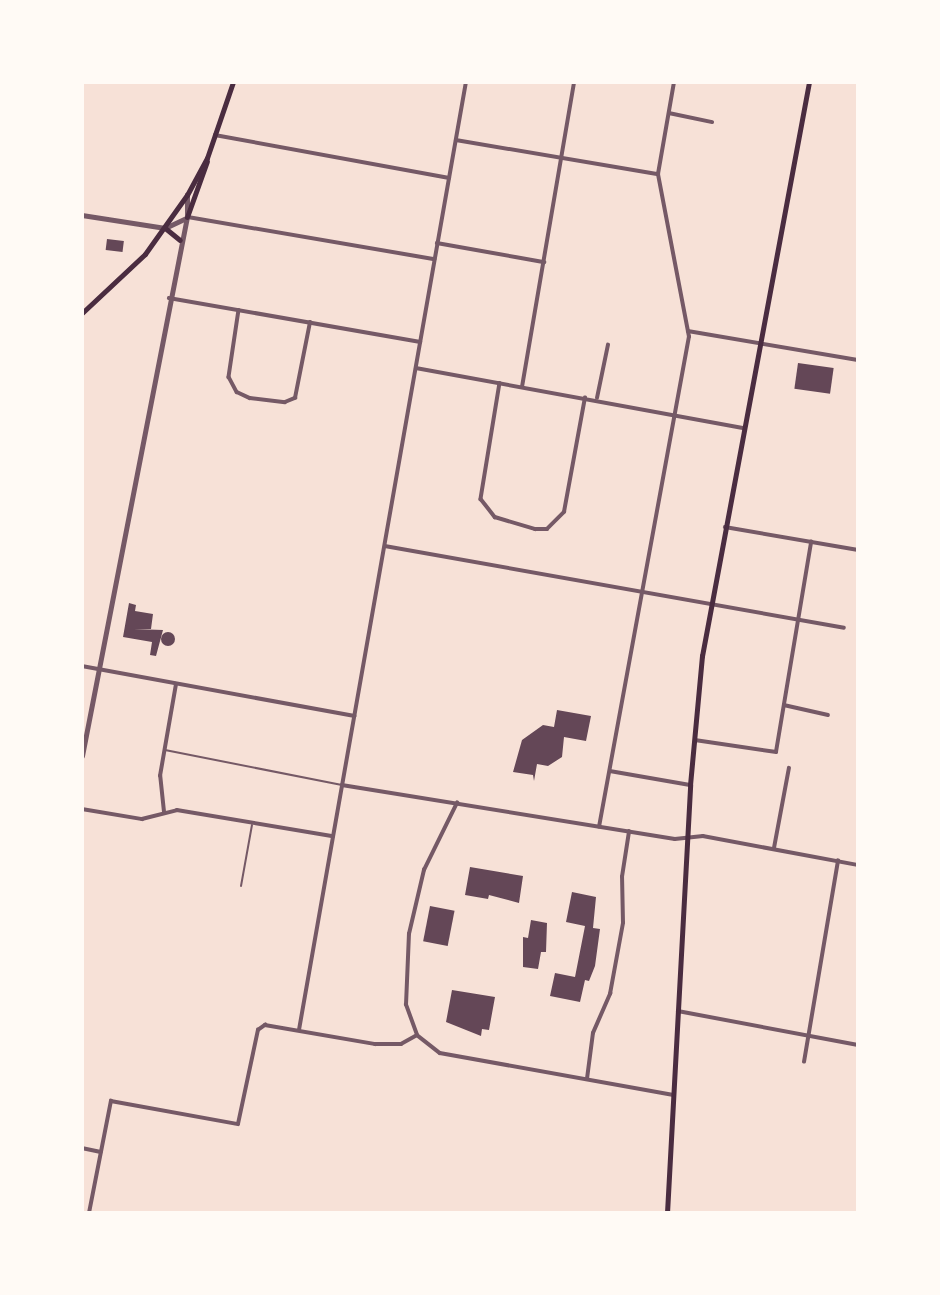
<!DOCTYPE html>
<html>
<head>
<meta charset="utf-8">
<style>
  body { margin:0 }
  #map { position:relative; width:940px; height:1295px; overflow:hidden; background:#f7e1d7; font-family:Arial,sans-serif }
  div>[style] { position:absolute }
  .building>* { inset:0; background:#644757; transform-origin:0 0 }
  .round { border-radius:50% }
  .service>* { height:2px; margin:-1px; padding:0 1px; transform-origin:1px; border-radius:1px; background:#755966 }
  .minor>* { height:3.5px; margin:-1.75px; padding:0 1.75px; transform-origin:1.75px; border-radius:1.75px; background:#755966 }
  .tertiary>* { height:4.5px; margin:-2.25px; padding:0 2.25px; transform-origin:2.25px; border-radius:2.25px; background:#755966 }
  .primary>* { height:5px; margin:-2.5px; padding:0 2.5px; transform-origin:2.5px; border-radius:2.5px; background:#4a2c40 }
  span { translate:-50% -50%; white-space:nowrap; text-align:center; line-height:1.15; -webkit-text-stroke:7px #fffaf5; paint-order:stroke }
  .frame { position:absolute; inset:0; border:84px solid #fffaf5; pointer-events:none }
</style>
</head>
<body>
<div id="map">
  <div class="building">
    <i style="left:107px;top:239px;width:17px;height:11px;rotate:7deg"></i>
    <i style="left:798px;top:363px;width:36px;height:26px;rotate:8deg"></i>
    <i style="clip-path:polygon(129px 603px,136px 605px,135px 611px,153px 614px,151px 629px,134px 629px,163px 630px,156px 656px,150px 655px,152px 642px,123px 637px)"></i>
    <i class="round" style="left:161px;top:632px;width:14px;height:14px"></i>
    <i style="clip-path:polygon(557px 710px,591px 716px,586px 741px,564px 737px,562px 757px,548px 766px,537px 764px,534px 781px,533px 775px,513px 772px,522px 740px,543px 725px,554px 727px)"></i>
    <i style="clip-path:polygon(470px 867px,523px 876px,519px 903px,489px 895px,488px 899px,465px 895px)"></i>
    <i style="clip-path:polygon(572px 892px,596px 897px,593px 928px,600px 929px,595px 966px,589px 981px,585px 980px,580px 1002px,550px 996px,555px 973px,575px 977px,585px 926px,566px 922px)"></i>
    <i style="left:430px;top:906px;width:25px;height:36px;rotate:11deg"></i>
    <i style="clip-path:polygon(531px 920px,547px 923px,546px 952px,541px 952px,538px 969px,523px 967px,523px 937px,528px 938px)"></i>
    <i style="clip-path:polygon(452px 990px,495px 997px,489px 1030px,482px 1029px,481px 1036px,446px 1022px)"></i>
  </div>
  <div class="service">
    <i style="left:165px;top:750px;width:179px;rotate:11.2deg"></i>
    <i style="left:241px;top:886px;width:62px;rotate:-79.8deg"></i>
  </div>
  <div class="minor">
    <i style="left:669px;top:113px;width:44px;rotate:11.8deg"></i>
    <i style="left:215px;top:135px;width:238px;rotate:10.4deg"></i>
    <i style="left:456px;top:140px;width:205px;rotate:9.6deg"></i>
    <i style="left:188px;top:217px;width:250px;rotate:9.7deg"></i>
    <i style="left:437px;top:243px;width:109px;rotate:10.1deg"></i>
    <i style="left:169px;top:298px;width:255px;rotate:9.9deg"></i>
    <i style="left:239px;top:310px;width:68px;rotate:98.5deg"></i>
    <i style="left:229px;top:377px;width:17px;rotate:62deg"></i>
    <i style="left:237px;top:392px;width:14px;rotate:25deg"></i>
    <i style="left:250px;top:398px;width:35px;rotate:7deg"></i>
    <i style="left:285px;top:402px;width:11px;rotate:-22deg"></i>
    <i style="left:295px;top:398px;width:77px;rotate:-78.8deg"></i>
    <i style="left:688px;top:331px;width:172px;rotate:9.7deg"></i>
    <i style="left:416px;top:368px;width:332px;rotate:10.4deg"></i>
    <i style="left:500px;top:383px;width:118px;rotate:99.3deg"></i>
    <i style="left:481px;top:499px;width:23px;rotate:52deg"></i>
    <i style="left:495px;top:517px;width:42px;rotate:16.7deg"></i>
    <i style="left:535px;top:529px;width:12px"></i>
    <i style="left:547px;top:529px;width:24px;rotate:-45deg"></i>
    <i style="left:564px;top:512px;width:116px;rotate:-79.6deg"></i>
    <i style="left:522px;top:387px;width:309px;rotate:-80.3deg"></i>
    <i style="left:597px;top:398px;width:54px;rotate:-78.3deg"></i>
    <i style="left:725px;top:527px;width:135px;rotate:9.8deg"></i>
    <i style="left:385px;top:546px;width:466px;rotate:10.1deg"></i>
    <i style="left:82px;top:666px;width:277px;rotate:10.4deg"></i>
    <i style="left:784px;top:705px;width:45px;rotate:12.8deg"></i>
    <i style="left:695px;top:740px;width:82px;rotate:8.4deg"></i>
    <i style="left:776px;top:752px;width:213px;rotate:-80.5deg"></i>
    <i style="left:610px;top:771px;width:81px;rotate:9.9deg"></i>
    <i style="left:342px;top:785px;width:337px;rotate:9.2deg"></i>
    <i style="left:675px;top:839px;width:28px;rotate:-6deg"></i>
    <i style="left:703px;top:836px;width:158px;rotate:10.6deg"></i>
    <i style="left:82px;top:809px;width:61px;rotate:9.5deg"></i>
    <i style="left:142px;top:819px;width:36px;rotate:-14deg"></i>
    <i style="left:177px;top:810px;width:158px;rotate:9.5deg"></i>
    <i style="left:164px;top:812px;width:36px;rotate:-96deg"></i>
    <i style="left:160px;top:776px;width:93px;rotate:-80.1deg"></i>
    <i style="left:599px;top:827px;width:498px;rotate:-79.6deg"></i>
    <i style="left:689px;top:337px;width:166px;rotate:-100.8deg"></i>
    <i style="left:658px;top:174px;width:93px;rotate:-80.1deg"></i>
    <i style="left:774px;top:848px;width:81px;rotate:-79.4deg"></i>
    <i style="left:678px;top:1011px;width:183px;rotate:10.7deg"></i>
    <i style="left:299px;top:1030px;width:963px;rotate:-80.01deg"></i>
    <i style="left:417px;top:1035px;width:32px;rotate:-110deg"></i>
    <i style="left:406px;top:1005px;width:71px;rotate:-87.6deg"></i>
    <i style="left:409px;top:934px;width:66px;rotate:-76.8deg"></i>
    <i style="left:424px;top:870px;width:75px;rotate:-63.8deg"></i>
    <i style="left:804px;top:1062px;width:204px;rotate:-80.4deg"></i>
    <i style="left:587px;top:1079px;width:46px;rotate:-82.6deg"></i>
    <i style="left:593px;top:1033px;width:43px;rotate:-66.4deg"></i>
    <i style="left:610px;top:994px;width:72px;rotate:-79.6deg"></i>
    <i style="left:623px;top:923px;width:46px;rotate:-91.2deg"></i>
    <i style="left:622px;top:877px;width:46px;rotate:-81.2deg"></i>
    <i style="left:82px;top:1148px;width:19px;rotate:12deg"></i>
    <i style="left:89px;top:1213px;width:114px;rotate:-78.9deg"></i>
    <i style="left:111px;top:1101px;width:129px;rotate:10.3deg"></i>
    <i style="left:238px;top:1124px;width:96px;rotate:-78deg"></i>
    <i style="left:258px;top:1030px;width:9px;rotate:-36deg"></i>
    <i style="left:265px;top:1025px;width:112px;rotate:9.8deg"></i>
    <i style="left:375px;top:1044px;width:26px"></i>
    <i style="left:401px;top:1044px;width:18px;rotate:-29deg"></i>
    <i style="left:417px;top:1035px;width:29px;rotate:38deg"></i>
    <i style="left:440px;top:1053px;width:237px;rotate:10.2deg"></i>
  </div>
  <div class="tertiary">
    <i style="left:82px;top:215px;width:84px;rotate:8.9deg"></i>
    <i style="left:165px;top:228px;width:23px;rotate:-25deg"></i>
    <i style="left:82px;top:756px;width:549px;rotate:-78.98deg"></i>
    <i style="left:187px;top:217px;width:22px;rotate:-90deg"></i>
  </div>
  <div class="primary">
    <i style="left:187px;top:217px;width:59px;rotate:-70.3deg"></i>
    <i style="left:165px;top:228px;width:19px;rotate:39deg"></i>
    <i style="left:82px;top:313px;width:86px;rotate:-43.1deg"></i>
    <i style="left:145px;top:254px;width:72px;rotate:-54.6deg"></i>
    <i style="left:187px;top:195px;width:42px;rotate:-61.6deg"></i>
    <i style="left:207px;top:158px;width:80px;rotate:-71.1deg"></i>
    <i style="left:667px;top:1213px;width:429px;rotate:-86.9deg"></i>
    <i style="left:690px;top:785px;width:130px;rotate:-84.7deg"></i>
    <i style="left:702px;top:656px;width:584px;rotate:-79.44deg"></i>
  </div>
  <div class="frame"></div>
</div>
</body>
</html>
